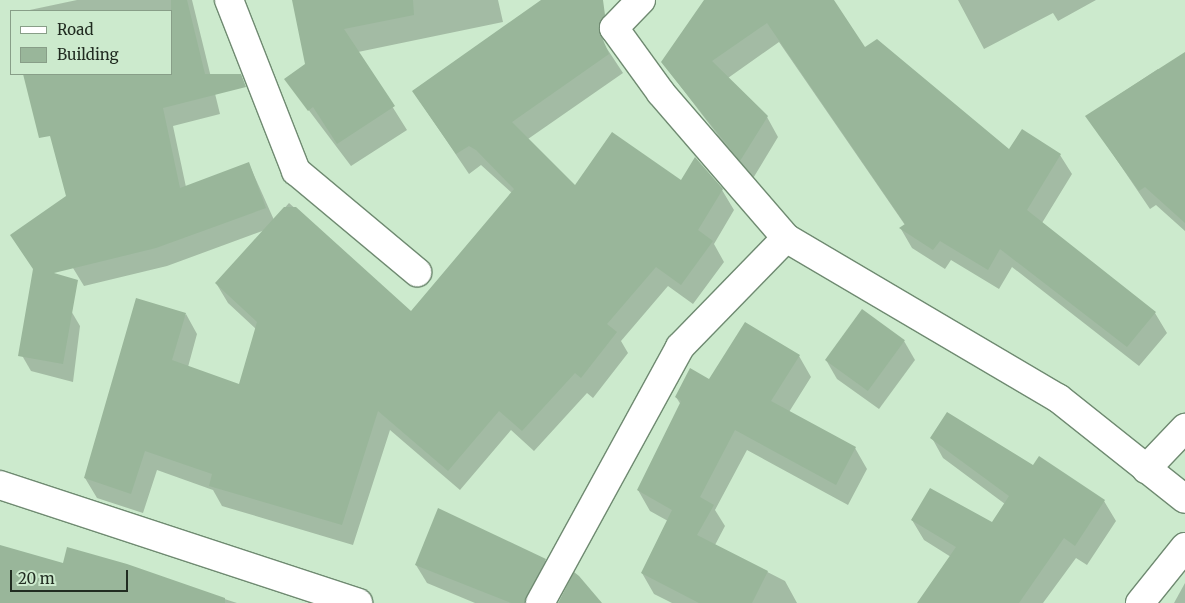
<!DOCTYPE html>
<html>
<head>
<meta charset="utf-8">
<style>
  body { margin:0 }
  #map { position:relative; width:1185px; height:603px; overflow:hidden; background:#cceacd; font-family:Merriweather,serif }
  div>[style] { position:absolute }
  .shadow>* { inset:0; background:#0003 }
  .building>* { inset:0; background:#99b69a; transform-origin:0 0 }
  .roads { filter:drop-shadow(1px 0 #6f8a71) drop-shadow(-1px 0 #6f8a71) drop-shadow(0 1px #6f8a71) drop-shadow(0 -1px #6f8a71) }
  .minor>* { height:28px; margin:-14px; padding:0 14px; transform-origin:14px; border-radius:14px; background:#fff }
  span { translate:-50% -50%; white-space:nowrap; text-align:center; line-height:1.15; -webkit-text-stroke:4px #cceacd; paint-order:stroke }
  .legend { position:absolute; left:10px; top:10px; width:162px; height:65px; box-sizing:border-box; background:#cceacd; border:1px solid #889e88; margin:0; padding:6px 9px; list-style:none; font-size:15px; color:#212c21 }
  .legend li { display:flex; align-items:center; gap:10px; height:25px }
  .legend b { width:25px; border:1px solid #889e88 }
  .scale { position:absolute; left:10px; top:570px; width:118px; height:22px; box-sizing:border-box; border:2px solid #212c21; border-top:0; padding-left:6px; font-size:15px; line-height:18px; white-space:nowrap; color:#212c21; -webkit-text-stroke:4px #cceacd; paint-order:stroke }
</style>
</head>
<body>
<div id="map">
  <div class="shadow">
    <i style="clip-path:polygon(77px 0,192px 0,220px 114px,173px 126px,186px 187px,249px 164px,274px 220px,289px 203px,411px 312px,512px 193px,481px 165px,469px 174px,413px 91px,543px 0,575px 0,623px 73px,528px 139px,575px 187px,681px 182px,722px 190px,734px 210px,714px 244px,724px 262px,693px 304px,668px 286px,621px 341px,628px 353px,593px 398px,587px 393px,534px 451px,511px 430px,460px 490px,390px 430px,353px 545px,222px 506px,213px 490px,157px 470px,143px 513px,97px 498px,85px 478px,186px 314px,197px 334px,188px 367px,240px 386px,256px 329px,228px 303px,216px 283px,265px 230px,167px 266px,84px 286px,73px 268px,67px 197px,37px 74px,171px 74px,171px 11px,25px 11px)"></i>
    <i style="clip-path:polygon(293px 0,498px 0,503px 22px,358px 52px,407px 130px,351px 166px,286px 80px,306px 65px)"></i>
    <i style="clip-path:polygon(706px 0,832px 0,864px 48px,1010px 151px,1023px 131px,1060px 155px,1072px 174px,1042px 223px,1155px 313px,1167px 333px,1139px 366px,1012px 267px,999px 289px,951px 260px,945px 269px,912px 248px,901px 229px,905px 225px,779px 42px,728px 78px,767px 117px,778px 137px,752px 180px,662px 62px)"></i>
    <i style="clip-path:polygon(958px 0,1096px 0,1058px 21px,1053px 13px,984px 49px)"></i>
    <i style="clip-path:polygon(1158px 69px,1185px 107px,1185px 231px,1156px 205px,1150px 209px,1087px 116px)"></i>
    <i style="clip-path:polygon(37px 253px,80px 326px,73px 382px,31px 371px,20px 352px)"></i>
    <i style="clip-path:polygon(904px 341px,915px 360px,879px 409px,837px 379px,826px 360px)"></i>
    <i style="clip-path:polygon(799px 356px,811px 377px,789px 412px,855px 448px,867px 469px,848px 505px,747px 450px,715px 510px,725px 526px,715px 545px,785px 581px,797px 603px,672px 603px,654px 594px,642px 573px,668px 521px,650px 511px,638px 490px,681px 405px,676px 397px,710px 380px)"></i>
    <i style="clip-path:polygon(932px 438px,1034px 467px,1040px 458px,1104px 501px,1116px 521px,1087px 565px,1076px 558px,1043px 603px,930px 603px,951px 557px,924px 540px,912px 520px,992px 524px,1005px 504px,943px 458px)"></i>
    <i style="clip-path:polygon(439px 510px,545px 560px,556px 579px,543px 603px,475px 603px,427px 583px,416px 565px)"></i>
    <i style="clip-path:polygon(0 546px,64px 565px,68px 549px,237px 603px,0 603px)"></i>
    <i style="clip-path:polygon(1185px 583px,1185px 603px,1174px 603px)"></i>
  </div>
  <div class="building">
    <i style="clip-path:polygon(171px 0,187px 0,205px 74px,241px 74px,246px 87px,163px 108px,180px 188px,249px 162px,266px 208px,156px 248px,54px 273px,78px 280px,63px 364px,18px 356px,33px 269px,10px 235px,66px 196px,50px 136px,39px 138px,23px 74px,171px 74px)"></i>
    <i style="clip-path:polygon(292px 0,413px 0,414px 15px,344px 29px,395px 106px,337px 144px,313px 107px,308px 111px,284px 79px,305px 64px)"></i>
    <i style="clip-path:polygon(541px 0,603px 0,605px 15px,599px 30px,609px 54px,512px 122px,575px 185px,612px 132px,681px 180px,695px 157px,723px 189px,698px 230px,713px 241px,681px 285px,656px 267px,607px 324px,617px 332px,581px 378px,575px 373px,522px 431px,499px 411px,448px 471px,378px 411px,342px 525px,209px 486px,212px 474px,145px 451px,131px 494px,84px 478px,136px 298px,186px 313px,172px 360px,239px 384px,257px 322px,215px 283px,284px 207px,296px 207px,411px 311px,514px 189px,476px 150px,469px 146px,456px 154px,412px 91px)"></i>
    <i style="clip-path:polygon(704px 0,834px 0,865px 47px,877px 39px,1009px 149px,1022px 129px,1061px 154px,1027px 210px,1156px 312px,1127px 347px,1000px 249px,988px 270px,940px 241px,933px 250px,899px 228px,905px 224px,767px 23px,712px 61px,768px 116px,740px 161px,661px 62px)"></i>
    <i style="clip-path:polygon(1185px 52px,1185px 223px,1145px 187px,1139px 191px,1085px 116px)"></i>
    <i style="left:862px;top:309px;width:53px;height:63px;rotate:36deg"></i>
    <i style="clip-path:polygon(745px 322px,800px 355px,771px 401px,856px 447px,836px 485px,735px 430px,700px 497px,714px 505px,697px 535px,768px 571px,752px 603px,699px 603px,641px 573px,672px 510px,637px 490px,681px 401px,675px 397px,690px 368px,709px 379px)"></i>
    <i style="clip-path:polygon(947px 412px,1033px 465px,1039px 456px,1105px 500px,1075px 546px,1064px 538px,1019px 603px,917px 603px,956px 547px,911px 520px,930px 488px,992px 522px,1009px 496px,930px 438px)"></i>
    <i style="clip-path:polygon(438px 508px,546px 559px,524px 603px,511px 603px,415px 565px)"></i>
    <i style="clip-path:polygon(0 545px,63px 563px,67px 547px,127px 564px,225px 598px,225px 603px,0 603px)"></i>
    <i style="clip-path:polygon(574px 572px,579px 576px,602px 603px,558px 603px)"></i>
  </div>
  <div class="roads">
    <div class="minor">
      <i style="left:229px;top:0;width:184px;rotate:68.6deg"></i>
      <i style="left:296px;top:171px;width:158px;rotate:39.9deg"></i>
      <i style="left:641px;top:0;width:39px;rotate:134deg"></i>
      <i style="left:614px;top:28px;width:80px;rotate:54.1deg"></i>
      <i style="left:661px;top:93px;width:191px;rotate:49.2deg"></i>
      <i style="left:786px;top:238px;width:316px;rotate:30.5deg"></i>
      <i style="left:1058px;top:398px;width:162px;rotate:38.5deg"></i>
      <i style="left:1146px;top:469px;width:57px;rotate:-46.4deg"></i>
      <i style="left:0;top:485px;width:377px;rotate:18.2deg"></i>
      <i style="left:540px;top:603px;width:292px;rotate:-61.3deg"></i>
      <i style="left:680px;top:347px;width:152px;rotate:-45.8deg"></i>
      <i style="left:1140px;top:603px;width:72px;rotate:-51.2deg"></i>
    </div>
  </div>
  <ul class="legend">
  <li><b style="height:6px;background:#fff"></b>Road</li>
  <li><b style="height:14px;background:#99b69a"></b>Building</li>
  </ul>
  <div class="scale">20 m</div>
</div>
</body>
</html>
